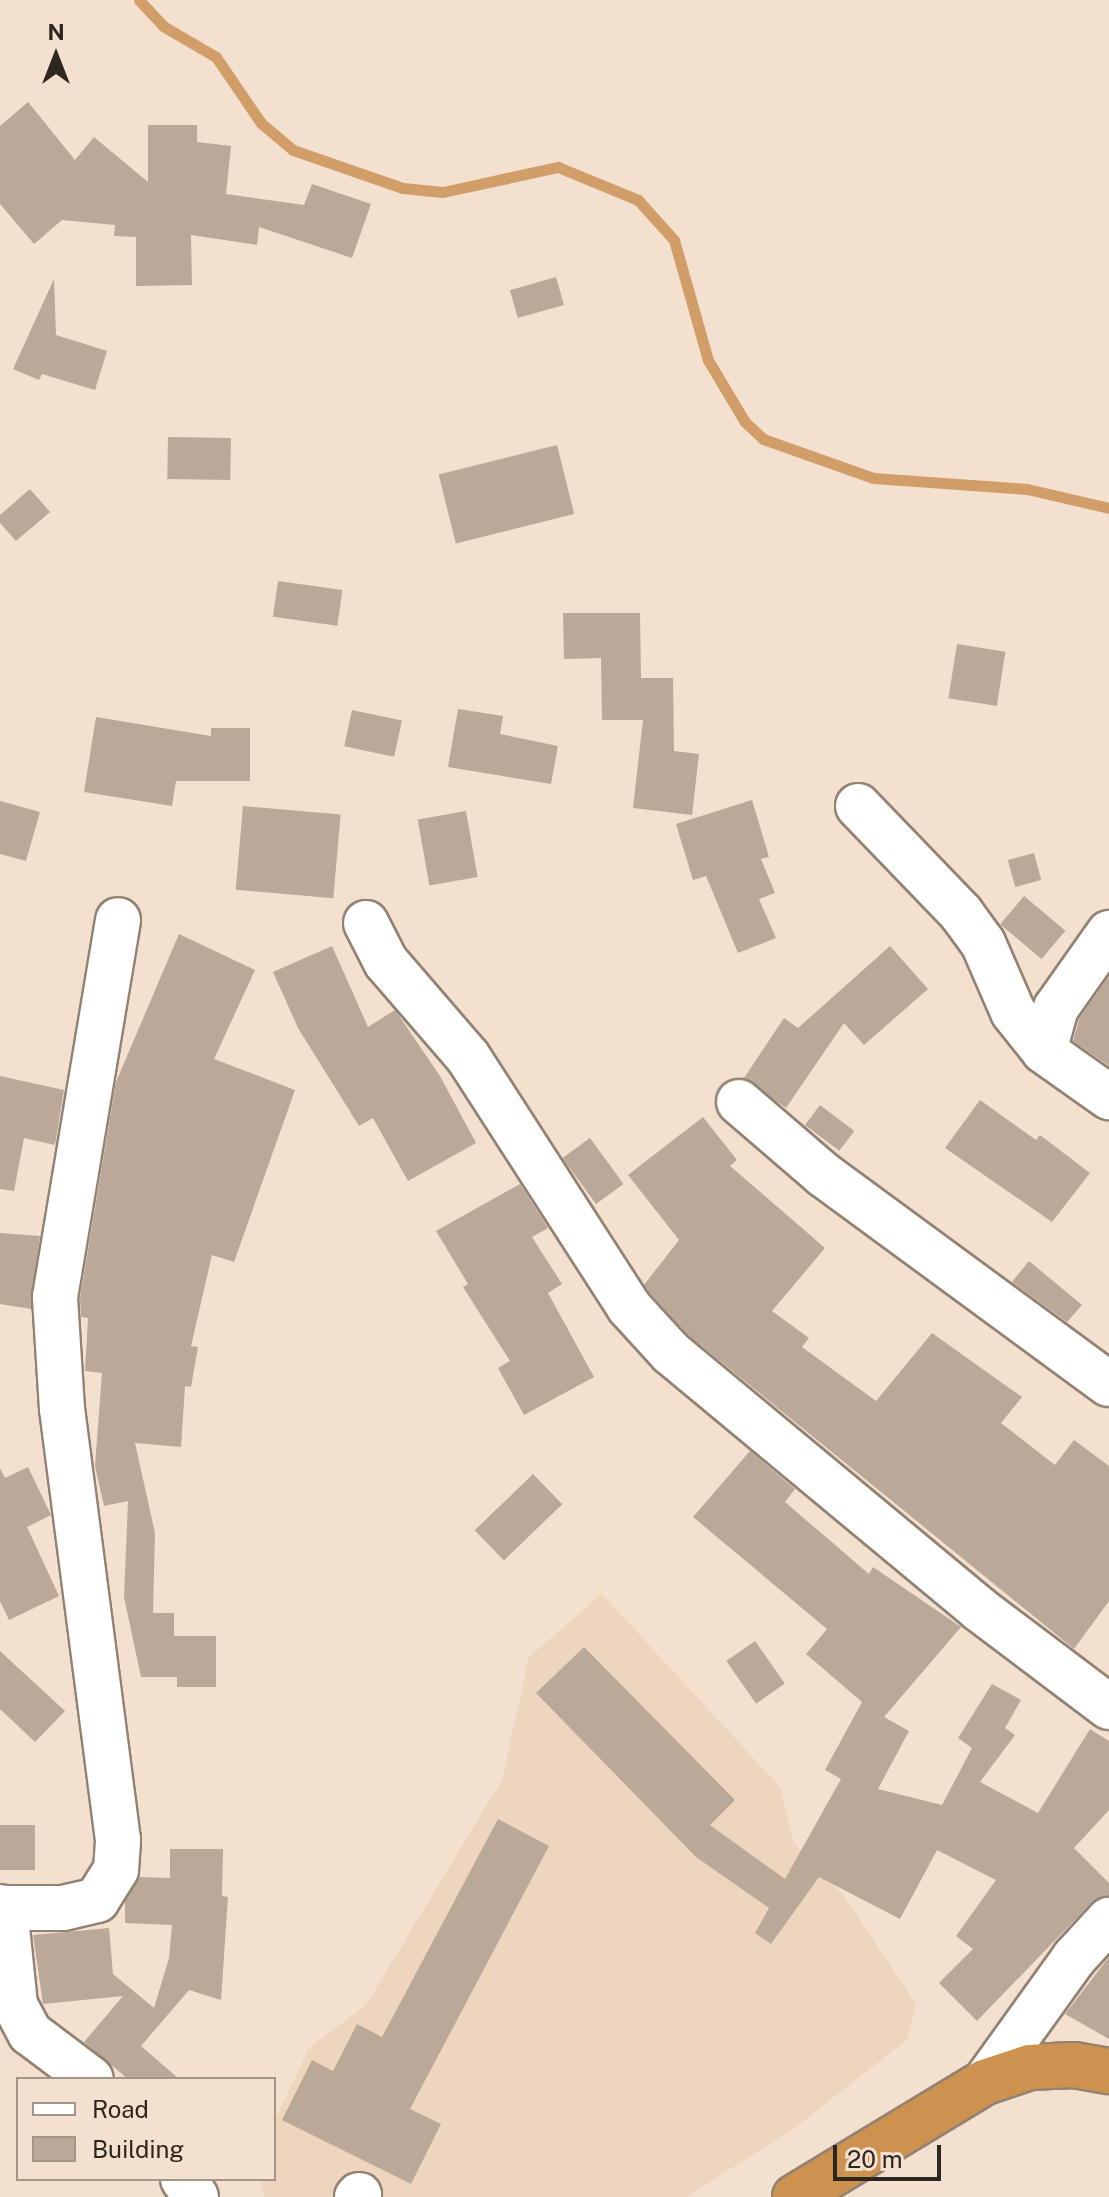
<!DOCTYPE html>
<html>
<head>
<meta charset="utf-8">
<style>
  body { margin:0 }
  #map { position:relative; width:1109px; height:2197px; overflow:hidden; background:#f3e0ce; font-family:"Public Sans",sans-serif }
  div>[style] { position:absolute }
  .built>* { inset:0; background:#eed6be }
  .stream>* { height:11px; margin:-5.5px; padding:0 5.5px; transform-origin:5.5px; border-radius:5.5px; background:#d19e69 }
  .building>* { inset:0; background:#baa998; transform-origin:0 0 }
  .roads { filter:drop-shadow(2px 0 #938272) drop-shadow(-2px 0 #938272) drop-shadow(0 2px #938272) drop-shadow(0 -2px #938272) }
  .minor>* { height:44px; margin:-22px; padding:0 22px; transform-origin:22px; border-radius:22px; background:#fff }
  .highway>* { height:44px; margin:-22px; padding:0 22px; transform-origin:22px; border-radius:22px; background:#ce9250 }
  span { translate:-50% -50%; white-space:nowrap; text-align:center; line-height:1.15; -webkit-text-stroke:7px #f3e0ce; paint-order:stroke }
  .legend { position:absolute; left:16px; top:2077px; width:260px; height:104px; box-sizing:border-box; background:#f3e0ce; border:2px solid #a39688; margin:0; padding:10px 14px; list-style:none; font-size:24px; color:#2c261f }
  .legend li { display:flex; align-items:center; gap:16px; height:40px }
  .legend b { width:40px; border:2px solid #a39688 }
  .north { position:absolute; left:16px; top:16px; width:80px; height:80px; -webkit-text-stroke:6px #f3e0ce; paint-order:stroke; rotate:0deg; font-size:22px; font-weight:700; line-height:32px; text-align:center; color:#2c261f }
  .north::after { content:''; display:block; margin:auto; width:28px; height:36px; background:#2c261f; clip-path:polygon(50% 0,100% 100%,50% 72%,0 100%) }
  .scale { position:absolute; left:833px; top:2145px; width:108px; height:36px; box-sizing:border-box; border:4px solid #2c261f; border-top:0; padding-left:10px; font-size:24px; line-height:28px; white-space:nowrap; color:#2c261f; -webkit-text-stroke:6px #f3e0ce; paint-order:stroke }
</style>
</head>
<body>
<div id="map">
  <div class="built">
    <i style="clip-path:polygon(602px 1594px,780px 1787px,794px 1843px,845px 1897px,916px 2004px,908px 2039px,792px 2130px,686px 2197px,265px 2197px,260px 2179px,274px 2179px,274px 2122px,309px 2048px,366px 2005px,502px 1780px,529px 1657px)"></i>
  </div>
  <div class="stream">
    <i style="left:139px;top:0;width:35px;rotate:47deg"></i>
    <i style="left:163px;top:26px;width:61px;rotate:30.3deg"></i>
    <i style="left:216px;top:57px;width:80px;rotate:55.7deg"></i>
    <i style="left:261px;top:123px;width:42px;rotate:40.2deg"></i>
    <i style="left:293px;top:150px;width:116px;rotate:19.1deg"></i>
    <i style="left:403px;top:188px;width:40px;rotate:5.7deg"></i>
    <i style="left:443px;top:192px;width:118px;rotate:-12.3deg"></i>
    <i style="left:558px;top:167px;width:87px;rotate:22.4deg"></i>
    <i style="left:638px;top:200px;width:54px;rotate:48deg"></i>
    <i style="left:674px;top:240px;width:125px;rotate:74.2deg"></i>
    <i style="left:708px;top:360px;width:72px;rotate:59.2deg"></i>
    <i style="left:745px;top:422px;width:25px;rotate:43deg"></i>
    <i style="left:763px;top:439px;width:117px;rotate:19.5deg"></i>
    <i style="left:873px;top:478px;width:154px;rotate:4.1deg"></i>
    <i style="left:1027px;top:489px;width:84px;rotate:13deg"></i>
  </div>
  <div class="building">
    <i style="clip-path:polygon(28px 102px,75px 160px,94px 137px,148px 182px,148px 125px,197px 125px,197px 142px,231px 146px,226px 194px,304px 205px,312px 184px,371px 204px,352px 258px,259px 227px,257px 245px,191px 235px,192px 285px,136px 286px,136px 237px,114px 236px,115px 225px,62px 220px,34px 244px,0 204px,0 126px)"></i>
    <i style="left:556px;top:277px;width:29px;height:48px;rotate:74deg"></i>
    <i style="clip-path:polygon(54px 279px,56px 335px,107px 351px,95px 390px,42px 374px,39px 380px,13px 369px)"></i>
    <i style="left:168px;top:437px;width:63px;height:42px;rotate:1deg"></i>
    <i style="left:557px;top:445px;width:71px;height:122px;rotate:76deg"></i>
    <i style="clip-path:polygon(30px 489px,50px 512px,16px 541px,0 523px,0 515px)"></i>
    <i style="left:278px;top:581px;width:65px;height:36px;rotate:8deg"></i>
    <i style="clip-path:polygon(563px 613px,640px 613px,641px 678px,673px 678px,674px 751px,699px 754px,692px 815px,633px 808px,643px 720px,602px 720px,601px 658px,564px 659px)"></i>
    <i style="left:957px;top:644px;width:49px;height:55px;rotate:9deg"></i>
    <i style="clip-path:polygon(458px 709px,503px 716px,500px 734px,558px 746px,551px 784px,448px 767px)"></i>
    <i style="left:352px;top:710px;width:51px;height:37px;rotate:12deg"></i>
    <i style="clip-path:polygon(96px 717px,211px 736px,211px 728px,250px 728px,250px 781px,176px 781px,172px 806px,84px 792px)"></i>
    <i style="clip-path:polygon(752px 800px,769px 857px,761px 859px,775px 893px,759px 899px,776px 938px,738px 953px,706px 876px,693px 880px,676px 824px)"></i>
    <i style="clip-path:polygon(0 801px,40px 812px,26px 861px,0 854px)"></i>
    <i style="left:243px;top:806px;width:98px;height:84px;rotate:5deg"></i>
    <i style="left:466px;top:811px;width:67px;height:49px;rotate:80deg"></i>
    <i style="left:1034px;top:853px;width:28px;height:27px;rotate:75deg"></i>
    <i style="left:1024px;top:896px;width:54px;height:37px;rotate:40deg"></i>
    <i style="clip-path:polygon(179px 934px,255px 970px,214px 1059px,295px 1090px,234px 1262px,212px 1255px,191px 1346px,198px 1347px,191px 1387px,185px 1386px,181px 1447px,135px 1443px,155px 1533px,153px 1613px,174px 1613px,174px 1636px,216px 1636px,216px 1687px,177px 1687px,177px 1677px,141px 1677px,124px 1597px,128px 1501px,104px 1506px,95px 1466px,102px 1373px,85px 1371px,88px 1318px,81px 1317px,80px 1298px,116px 1082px)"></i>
    <i style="clip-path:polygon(332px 946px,368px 1027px,395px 1010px,440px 1076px,476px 1143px,408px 1181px,373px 1118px,359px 1126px,298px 1028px,273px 972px)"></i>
    <i style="clip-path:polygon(890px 946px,928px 989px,864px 1045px,844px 1023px,786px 1108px,744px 1078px,784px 1018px,798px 1028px)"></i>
    <i style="clip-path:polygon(1109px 976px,1109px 1066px,1073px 1041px,1079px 1019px)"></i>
    <i style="clip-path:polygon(0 1076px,64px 1090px,55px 1145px,24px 1138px,14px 1191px,0 1189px)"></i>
    <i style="clip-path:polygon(980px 1100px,1036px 1140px,1040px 1135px,1090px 1173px,1052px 1222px,945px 1148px)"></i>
    <i style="left:820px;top:1105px;width:43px;height:25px;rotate:37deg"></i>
    <i style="clip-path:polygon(703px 1117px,737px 1160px,730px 1166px,825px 1248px,772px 1311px,809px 1338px,802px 1347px,876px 1401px,932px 1333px,1022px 1397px,1001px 1423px,1055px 1465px,1074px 1440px,1109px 1466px,1109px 1601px,1074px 1649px,688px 1335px,649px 1292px,644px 1285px,679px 1240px,628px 1175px)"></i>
    <i style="left:590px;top:1138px;width:57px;height:34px;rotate:54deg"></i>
    <i style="clip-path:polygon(520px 1184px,548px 1228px,532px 1237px,562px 1284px,548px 1293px,594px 1377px,524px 1415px,498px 1368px,510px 1361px,463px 1287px,468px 1284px,436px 1231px)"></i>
    <i style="clip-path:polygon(0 1233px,40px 1236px,31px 1309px,0 1304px)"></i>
    <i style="clip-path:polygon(1029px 1261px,1082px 1305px,1067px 1322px,1012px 1282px)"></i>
    <i style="clip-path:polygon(750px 1451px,795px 1489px,785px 1502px,869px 1574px,873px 1567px,961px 1627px,884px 1717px,909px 1731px,878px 1789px,942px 1805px,972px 1748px,958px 1738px,992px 1684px,1021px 1700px,1005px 1728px,1015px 1735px,980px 1782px,1038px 1813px,1090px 1729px,1109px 1741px,1109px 1810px,1074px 1848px,1109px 1883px,1109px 1896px,1091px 1903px,977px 2021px,939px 1983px,973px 1949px,956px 1936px,996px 1880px,937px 1850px,900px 1919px,819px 1877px,771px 1944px,755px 1933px,769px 1908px,696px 1857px,536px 1693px,584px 1647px,735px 1800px,710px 1825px,785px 1879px,841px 1779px,825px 1770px,862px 1702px,806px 1654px,827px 1629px,693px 1517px)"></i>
    <i style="clip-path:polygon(28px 1467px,51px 1515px,27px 1527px,59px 1596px,9px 1620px,0 1601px,0 1468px,5px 1478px)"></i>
    <i style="left:533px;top:1474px;width:42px;height:81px;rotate:46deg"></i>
    <i style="left:755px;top:1641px;width:52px;height:35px;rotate:55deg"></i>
    <i style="clip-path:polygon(0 1651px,65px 1711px,35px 1742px,0 1709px)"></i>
    <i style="clip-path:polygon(498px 1819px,549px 1846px,410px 2109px,441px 2124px,411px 2184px,282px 2120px,312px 2060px,333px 2071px,357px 2024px,382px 2037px)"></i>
    <i style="left:0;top:1825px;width:35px;height:45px"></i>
    <i style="clip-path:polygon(170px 1849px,223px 1849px,222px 1896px,228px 1897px,221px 2000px,189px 1990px,141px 2046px,179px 2079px,128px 2079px,84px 2042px,123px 1996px,43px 2004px,33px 1935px,109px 1928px,113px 1974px,154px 2008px,169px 1958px,172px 1925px,125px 1923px,125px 1902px,139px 1877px,170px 1878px)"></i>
    <i style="clip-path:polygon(1109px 1957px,1109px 2039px,1065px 2014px)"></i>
  </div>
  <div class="roads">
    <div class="minor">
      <i style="left:858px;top:806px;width:149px;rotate:46.1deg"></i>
      <i style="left:961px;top:913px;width:37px;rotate:54deg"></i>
      <i style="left:983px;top:943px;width:75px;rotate:66.5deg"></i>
      <i style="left:1013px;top:1012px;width:50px;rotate:51.5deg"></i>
      <i style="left:1044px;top:1051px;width:80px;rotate:35.3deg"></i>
      <i style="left:366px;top:923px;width:44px;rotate:62.9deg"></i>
      <i style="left:386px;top:962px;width:125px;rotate:49.2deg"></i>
      <i style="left:468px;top:1057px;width:297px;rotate:57.2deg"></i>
      <i style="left:629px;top:1307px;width:62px;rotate:47.6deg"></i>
      <i style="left:671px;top:1353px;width:400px;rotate:39.7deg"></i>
      <i style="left:979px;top:1609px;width:163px;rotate:37deg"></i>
      <i style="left:1044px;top:1051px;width:45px;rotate:-74.4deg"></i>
      <i style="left:1056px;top:1008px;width:92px;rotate:-54.8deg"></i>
      <i style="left:739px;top:1102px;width:112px;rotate:40.7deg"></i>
      <i style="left:824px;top:1175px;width:353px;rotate:36.3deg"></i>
      <i style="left:0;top:1907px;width:5px;rotate:11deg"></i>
      <i style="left:5px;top:1908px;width:98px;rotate:84.1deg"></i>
      <i style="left:15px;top:2005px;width:32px;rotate:62deg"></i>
      <i style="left:30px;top:2033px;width:76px;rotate:37deg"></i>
      <i style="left:5px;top:1908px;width:58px"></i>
      <i style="left:63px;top:1908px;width:35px;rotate:-13deg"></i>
      <i style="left:97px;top:1900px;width:36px;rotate:-58deg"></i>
      <i style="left:116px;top:1870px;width:30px;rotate:-86deg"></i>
      <i style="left:118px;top:1840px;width:435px;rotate:-97.4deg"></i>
      <i style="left:62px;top:1409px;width:112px;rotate:-93.6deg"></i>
      <i style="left:55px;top:1297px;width:382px;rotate:-80.5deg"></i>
      <i style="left:985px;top:2082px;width:153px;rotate:-54.3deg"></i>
      <i style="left:1074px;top:1958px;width:52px;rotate:-47.4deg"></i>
      <i style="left:183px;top:2179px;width:22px;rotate:54deg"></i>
      <i style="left:357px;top:2197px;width:3px;rotate:-45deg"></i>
    </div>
    <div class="highway">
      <i style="left:795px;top:2197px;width:222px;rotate:-31.2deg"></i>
      <i style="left:985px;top:2082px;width:47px;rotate:-18.4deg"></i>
      <i style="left:1030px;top:2067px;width:44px;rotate:-2.6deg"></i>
      <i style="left:1074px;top:2065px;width:36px;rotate:10deg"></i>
    </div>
  </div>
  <ul class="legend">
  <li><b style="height:10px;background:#fff"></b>Road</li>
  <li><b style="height:22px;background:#baa998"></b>Building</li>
  </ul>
  <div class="north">N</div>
  <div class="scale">20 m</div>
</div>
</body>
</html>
